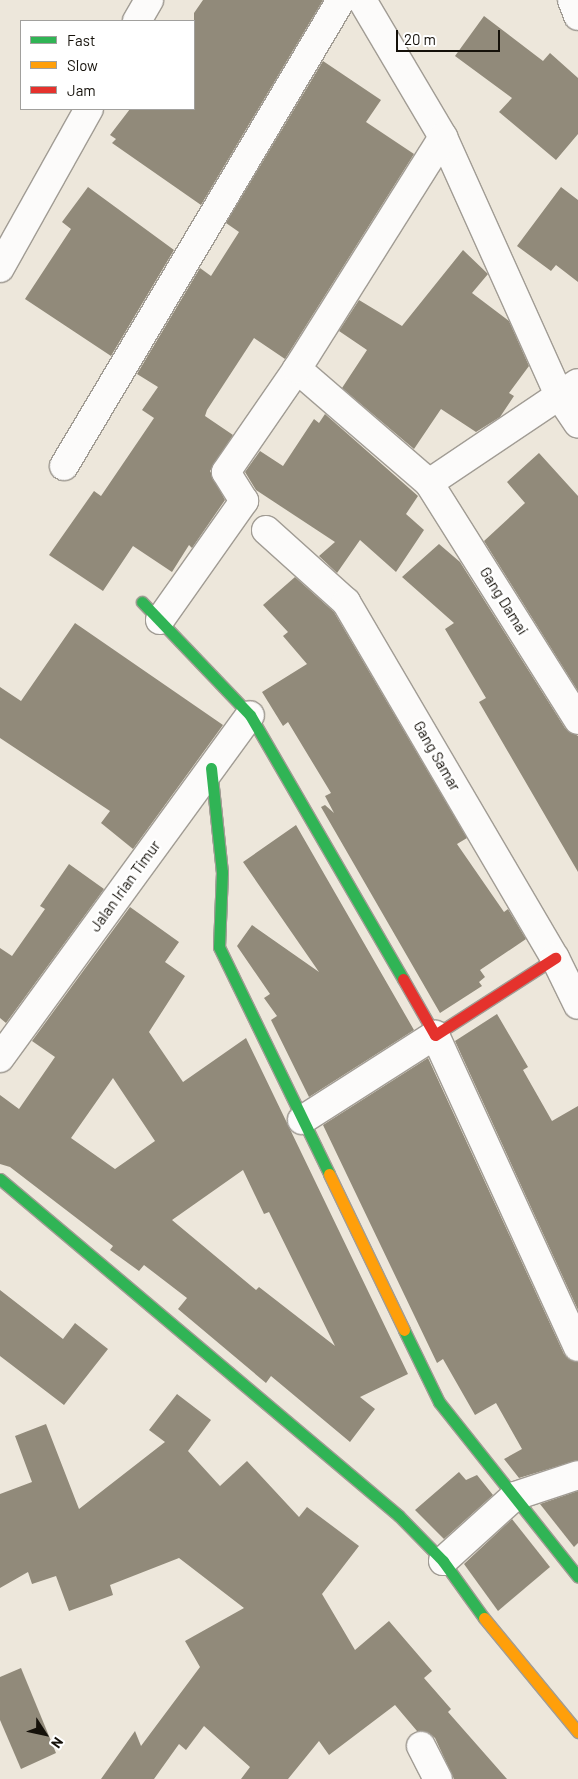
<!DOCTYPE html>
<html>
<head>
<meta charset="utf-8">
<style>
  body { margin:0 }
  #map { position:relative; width:578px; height:1779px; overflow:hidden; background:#ede7db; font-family:Barlow,sans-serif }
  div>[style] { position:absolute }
  .building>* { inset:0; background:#918a7a }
  .roads { filter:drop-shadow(1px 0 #a19c94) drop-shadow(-1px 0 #a19c94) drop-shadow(0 1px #a19c94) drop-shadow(0 -1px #a19c94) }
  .street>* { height:28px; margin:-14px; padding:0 14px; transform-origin:14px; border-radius:14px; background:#fcfbfa }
  .fast>* { height:11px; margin:-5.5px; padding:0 5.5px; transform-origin:5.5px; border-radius:5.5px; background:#30b455 }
  .slow>* { height:11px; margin:-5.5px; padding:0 5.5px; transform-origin:5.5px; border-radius:5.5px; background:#ff9f0a }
  .jam>* { height:11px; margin:-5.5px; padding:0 5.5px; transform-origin:5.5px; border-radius:5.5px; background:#e5322d }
  span { translate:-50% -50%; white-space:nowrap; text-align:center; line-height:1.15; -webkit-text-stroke:5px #fff; paint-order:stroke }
  .street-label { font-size:15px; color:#15110a }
  .legend { position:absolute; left:20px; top:20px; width:175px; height:90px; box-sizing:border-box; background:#fff; border:1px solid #a1a09d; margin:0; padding:6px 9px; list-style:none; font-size:15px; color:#15110a }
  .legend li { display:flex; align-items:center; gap:10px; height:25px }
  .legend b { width:25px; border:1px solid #a1a09d }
  .north { position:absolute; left:20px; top:1709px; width:50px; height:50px; -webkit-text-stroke:4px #fff; paint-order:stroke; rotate:125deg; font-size:14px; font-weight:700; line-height:20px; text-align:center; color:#15110a }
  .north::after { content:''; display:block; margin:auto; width:18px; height:22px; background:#15110a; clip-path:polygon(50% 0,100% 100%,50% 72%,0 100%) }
  .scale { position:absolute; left:396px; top:30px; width:104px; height:22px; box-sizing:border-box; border:2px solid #15110a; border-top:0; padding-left:6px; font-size:15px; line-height:18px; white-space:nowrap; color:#15110a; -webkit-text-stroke:4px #fff; paint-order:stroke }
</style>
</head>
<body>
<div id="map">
  <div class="building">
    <i style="clip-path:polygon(203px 0,323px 0,201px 205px,112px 143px,116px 139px,110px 135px,130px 109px,194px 109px,194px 13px)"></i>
    <i style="clip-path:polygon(484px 16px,543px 61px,550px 53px,578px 78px,578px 134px,556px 160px,499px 112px,512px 98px,455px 56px)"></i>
    <i style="clip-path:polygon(323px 61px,381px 100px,366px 122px,414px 154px,285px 359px,254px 338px,207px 410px,205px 416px,233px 435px,210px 471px,225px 500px,192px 548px,189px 545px,172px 572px,133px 546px,103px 591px,49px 555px,94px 491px,101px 496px,154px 418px,142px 410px,158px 387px,137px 374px,200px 268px,211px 276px,239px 232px,226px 223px)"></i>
    <i style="clip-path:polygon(88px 187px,174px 250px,111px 356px,25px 299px,71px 229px,62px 222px)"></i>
    <i style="clip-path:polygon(561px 187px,578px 200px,578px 282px,556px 265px,551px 271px,517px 246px)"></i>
    <i style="clip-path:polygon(463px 250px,488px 274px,472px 293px,509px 321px,529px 366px,509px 393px,514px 396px,500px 417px,476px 432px,441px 409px,414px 449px,342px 388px,367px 350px,339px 331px,359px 300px,402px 326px)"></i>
    <i style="clip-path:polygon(325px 414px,418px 496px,406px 514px,424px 530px,396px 572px,360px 540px,337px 573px,319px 556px,335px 542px,256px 490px,245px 472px,260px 451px,283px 466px,314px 419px,319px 423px)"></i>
    <i style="clip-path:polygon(539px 453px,578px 496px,578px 691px,484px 541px,525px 503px,507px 482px)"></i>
    <i style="clip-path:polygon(439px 544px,460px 562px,565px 728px,578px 736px,578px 872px,479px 702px,486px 698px,445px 629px,454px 623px,402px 577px)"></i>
    <i style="clip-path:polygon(295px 577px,334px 612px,467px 838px,457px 844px,504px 912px,508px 909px,526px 939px,480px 970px,485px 977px,479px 982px,482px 986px,440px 1013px,321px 807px,325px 805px,334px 813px,325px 796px,331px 793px,288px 722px,283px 726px,262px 692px,307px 664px,283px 636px,288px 632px,263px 605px)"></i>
    <i style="clip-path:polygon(75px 623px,223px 725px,133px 849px,101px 823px,110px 811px,0 738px,0 687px,21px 701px)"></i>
    <i style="clip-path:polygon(296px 825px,414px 1030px,309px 1097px,271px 1020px,277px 1016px,264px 998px,270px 994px,237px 946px,252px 925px,319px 972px,243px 862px)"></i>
    <i style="clip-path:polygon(69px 864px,104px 889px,6px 1023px,0 1018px,0 948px,12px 956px,45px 909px,40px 906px)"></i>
    <i style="clip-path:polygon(evenodd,130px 907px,179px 942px,165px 962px,185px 976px,149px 1032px,183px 1082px,246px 1038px,408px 1374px,360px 1397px,375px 1409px,350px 1442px,271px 1376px,266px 1383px,178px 1309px,187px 1298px,144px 1265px,139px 1271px,110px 1250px,113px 1246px,10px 1167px,0 1164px,0 1095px,19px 1109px,55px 1057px,32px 1041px,130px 907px,113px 1078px,155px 1141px,115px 1169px,71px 1138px,113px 1078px,130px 907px,243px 1170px,264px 1214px,269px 1212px,335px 1346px,259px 1287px,256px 1290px,172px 1220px,243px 1170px)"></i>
    <i style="clip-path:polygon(497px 1014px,528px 1067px,523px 1070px,552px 1121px,578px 1106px,578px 1310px,455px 1041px)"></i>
    <i style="clip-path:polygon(428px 1058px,564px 1354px,578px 1362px,578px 1460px,519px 1478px,504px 1459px,522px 1449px,496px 1403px,475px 1415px,443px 1359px,437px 1363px,323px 1125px)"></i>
    <i style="clip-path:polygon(0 1290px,63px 1339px,75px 1323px,108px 1349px,64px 1405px,0 1356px)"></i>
    <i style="clip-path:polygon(177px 1394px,211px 1420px,188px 1451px,220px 1486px,247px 1461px,299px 1517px,307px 1507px,359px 1546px,322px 1594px,355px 1650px,389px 1621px,432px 1671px,424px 1678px,451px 1709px,448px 1712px,507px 1779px,454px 1779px,435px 1738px,429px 1733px,417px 1731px,395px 1705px,329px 1755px,319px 1741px,288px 1779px,241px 1779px,250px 1767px,204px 1726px,186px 1750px,179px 1744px,154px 1779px,101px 1779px,135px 1731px,141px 1746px,200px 1667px,185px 1641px,244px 1608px,179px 1558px,110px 1585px,113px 1595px,69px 1611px,56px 1576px,32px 1584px,28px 1572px,0 1588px,0 1494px,32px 1482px,15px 1436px,46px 1424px,79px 1509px,165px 1442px,149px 1430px)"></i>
    <i style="clip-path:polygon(459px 1472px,466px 1480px,477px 1475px,493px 1495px,444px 1539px,415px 1510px)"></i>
    <i style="clip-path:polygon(578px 1491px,578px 1543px,574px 1547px,540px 1504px)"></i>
    <i style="clip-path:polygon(512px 1519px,550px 1567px,498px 1611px,464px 1564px)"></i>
    <i style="clip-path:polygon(21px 1668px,56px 1753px,21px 1769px,0 1720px,0 1677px)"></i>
  </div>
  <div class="roads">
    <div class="street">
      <i style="left:362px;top:0;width:159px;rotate:59.4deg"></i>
      <i style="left:443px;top:137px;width:285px;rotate:65.8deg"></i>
      <i style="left:560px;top:397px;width:32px;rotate:56deg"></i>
      <i style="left:572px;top:0;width:17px;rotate:69deg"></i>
      <i style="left:137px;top:21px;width:24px;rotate:-60deg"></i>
      <i style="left:0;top:268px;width:182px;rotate:-60.8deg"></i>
      <i style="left:297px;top:369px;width:174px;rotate:40.8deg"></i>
      <i style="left:429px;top:483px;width:280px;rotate:57.8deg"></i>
      <i style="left:64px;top:466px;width:542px;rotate:-59.27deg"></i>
      <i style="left:429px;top:483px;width:179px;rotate:-33.9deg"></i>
      <i style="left:266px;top:530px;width:108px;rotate:42deg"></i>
      <i style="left:346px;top:602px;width:413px;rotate:59.6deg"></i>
      <i style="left:555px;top:958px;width:52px;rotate:63.9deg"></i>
      <i style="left:160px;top:620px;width:146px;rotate:-54.8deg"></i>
      <i style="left:244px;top:501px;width:34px;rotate:-122deg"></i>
      <i style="left:226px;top:472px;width:125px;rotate:-55.4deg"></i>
      <i style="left:297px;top:369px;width:274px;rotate:-57.8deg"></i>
      <i style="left:0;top:1058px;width:424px;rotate:-53.9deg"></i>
      <i style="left:302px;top:1120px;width:158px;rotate:-32.6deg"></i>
      <i style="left:435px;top:1035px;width:343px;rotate:65.4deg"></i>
      <i style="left:443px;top:1561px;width:97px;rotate:-42.1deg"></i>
      <i style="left:515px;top:1496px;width:66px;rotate:-18.4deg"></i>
      <i style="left:421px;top:1746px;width:37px;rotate:63deg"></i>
    </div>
    <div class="fast">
      <i style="left:142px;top:602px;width:156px;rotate:46.3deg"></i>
      <i style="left:250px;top:715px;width:305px;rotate:59.9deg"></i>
      <i style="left:211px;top:768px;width:105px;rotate:84deg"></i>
      <i style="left:222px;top:872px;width:75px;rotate:92.3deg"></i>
      <i style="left:219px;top:947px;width:252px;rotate:64.1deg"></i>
      <i style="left:0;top:1179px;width:522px;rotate:40.18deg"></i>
      <i style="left:399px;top:1516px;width:63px;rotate:45.6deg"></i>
      <i style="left:443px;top:1561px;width:70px;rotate:54.3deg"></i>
      <i style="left:404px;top:1330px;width:80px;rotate:64.1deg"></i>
      <i style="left:439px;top:1402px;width:223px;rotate:51.5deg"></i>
    </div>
    <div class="slow">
      <i style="left:329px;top:1174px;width:173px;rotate:64.3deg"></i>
      <i style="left:484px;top:1618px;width:148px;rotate:50.5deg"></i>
    </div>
    <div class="jam">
      <i style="left:403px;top:979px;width:64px;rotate:60.3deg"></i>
      <i style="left:435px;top:1035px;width:143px;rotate:-32.7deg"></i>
    </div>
  </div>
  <div class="street-label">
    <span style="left:504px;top:601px;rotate:58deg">Gang Damai</span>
    <span style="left:437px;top:756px;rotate:60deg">Gang Samar</span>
    <span style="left:125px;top:886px;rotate:-54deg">Jalan Irian Timur</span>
  </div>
  <ul class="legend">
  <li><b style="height:6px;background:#30b455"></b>Fast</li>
  <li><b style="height:6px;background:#ff9f0a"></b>Slow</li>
  <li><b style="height:6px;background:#e5322d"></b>Jam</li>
  </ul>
  <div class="north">N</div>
  <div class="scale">20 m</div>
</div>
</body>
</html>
